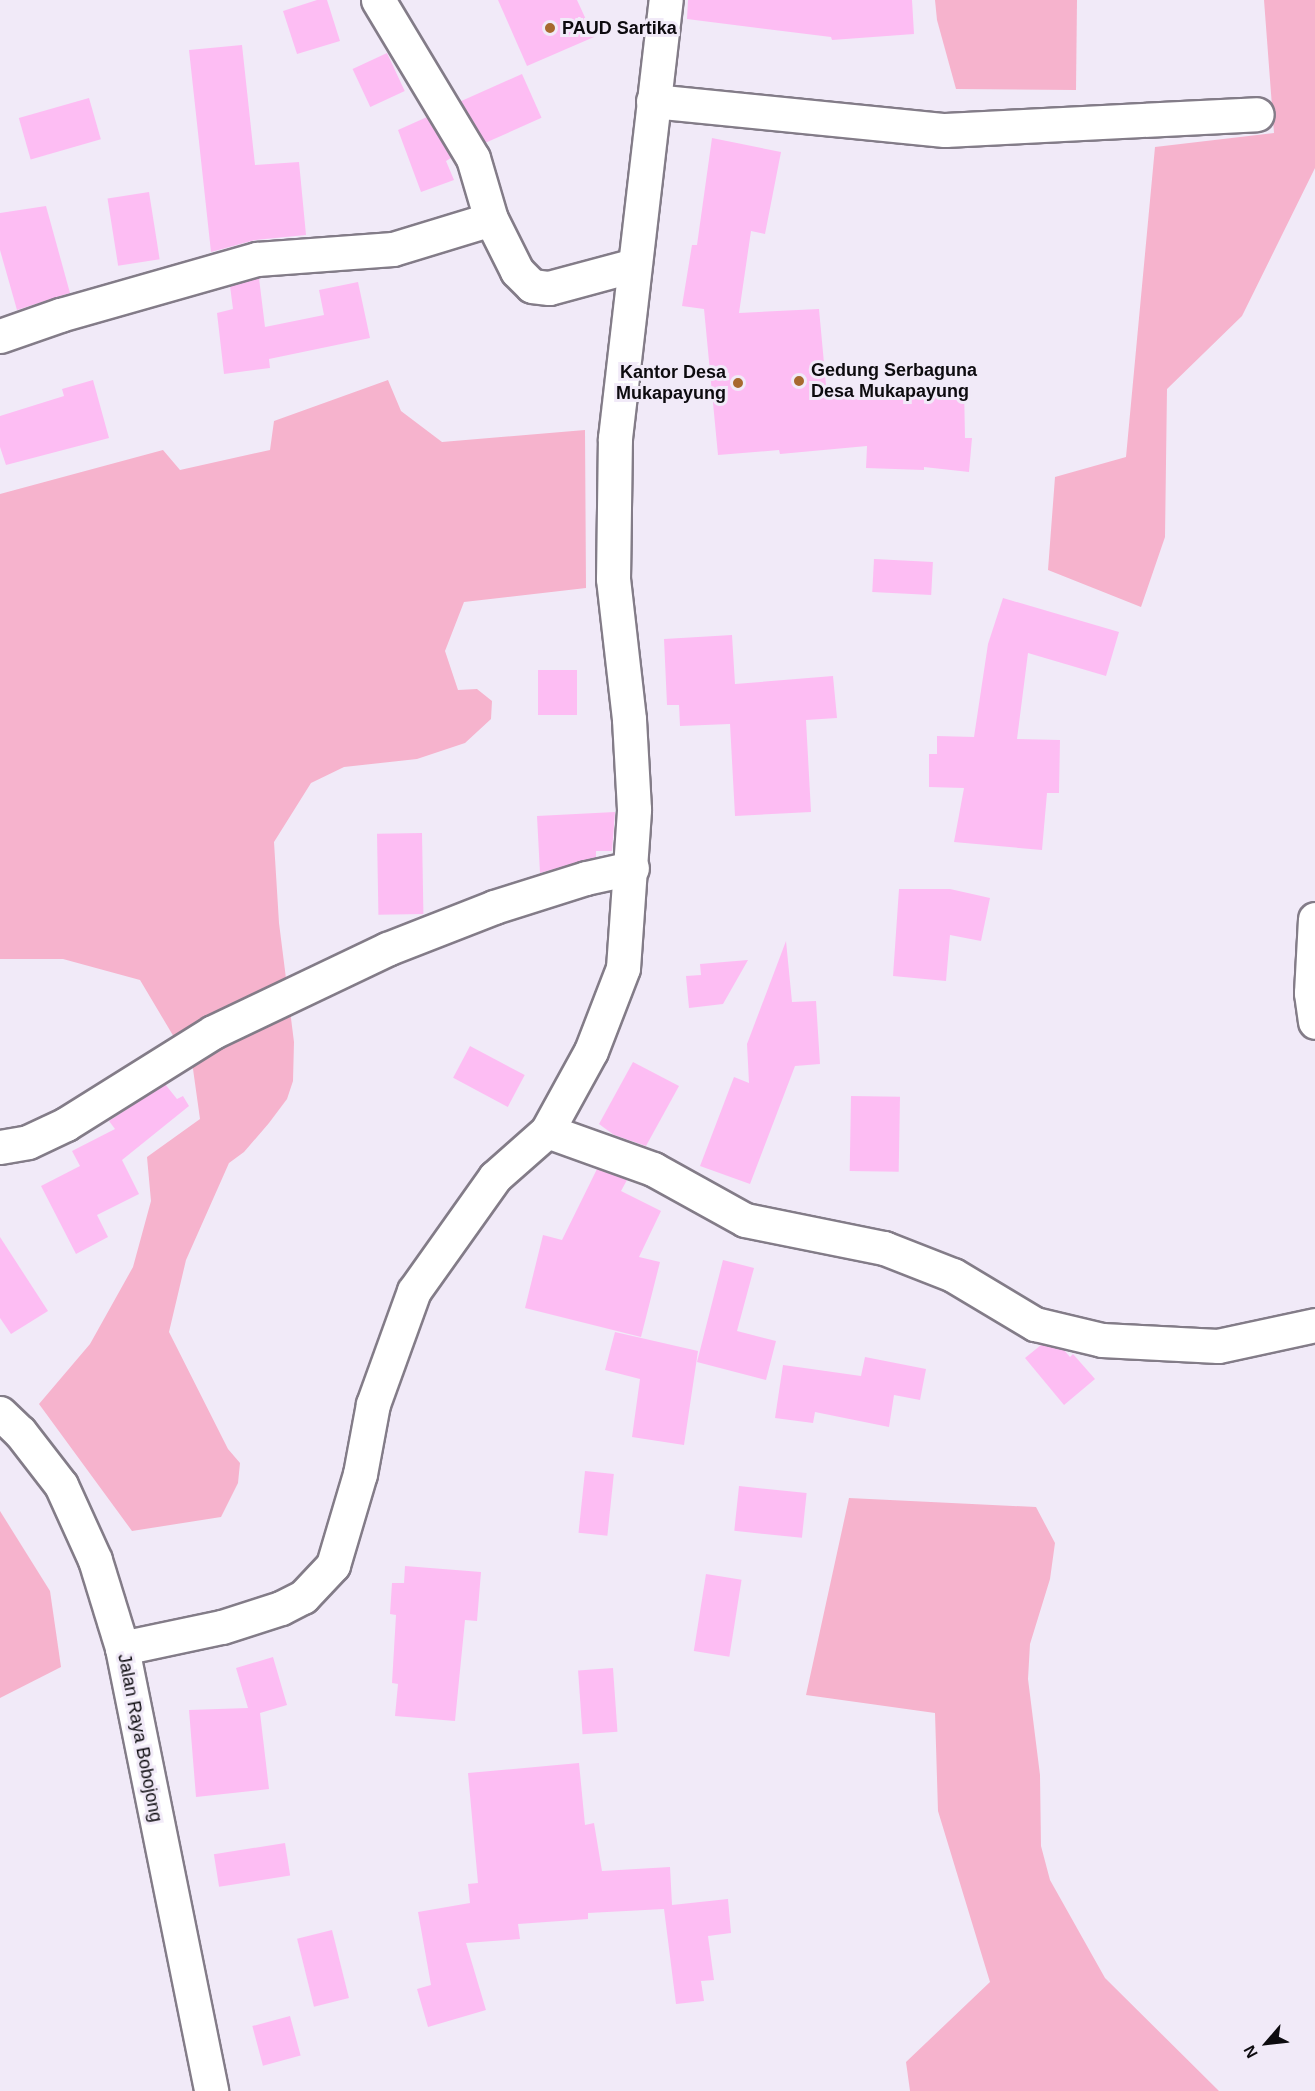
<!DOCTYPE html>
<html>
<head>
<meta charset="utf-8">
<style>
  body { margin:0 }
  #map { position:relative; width:1315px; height:2091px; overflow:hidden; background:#f1eaf8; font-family:Arial,sans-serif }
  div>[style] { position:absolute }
  .green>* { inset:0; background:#f6b3cd }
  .building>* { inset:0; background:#fdbdf3; transform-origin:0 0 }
  .roads { filter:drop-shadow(2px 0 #837c88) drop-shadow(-2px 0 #837c88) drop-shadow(0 2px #837c88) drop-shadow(0 -2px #837c88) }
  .street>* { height:33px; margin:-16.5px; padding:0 16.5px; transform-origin:16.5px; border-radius:16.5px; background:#fff }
  .secondary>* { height:33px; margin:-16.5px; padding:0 16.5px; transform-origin:16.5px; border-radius:16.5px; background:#fff }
  .dots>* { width:16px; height:16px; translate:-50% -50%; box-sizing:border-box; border:3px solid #f1eaf8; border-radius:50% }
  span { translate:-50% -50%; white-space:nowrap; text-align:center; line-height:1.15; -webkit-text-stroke:6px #f1eaf8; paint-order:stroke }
  .poi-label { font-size:18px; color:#0d0b0f; font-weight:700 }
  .left { translate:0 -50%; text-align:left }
  .right { translate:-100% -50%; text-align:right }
  .street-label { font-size:18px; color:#0d0b0f }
  .north { position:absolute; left:1237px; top:2013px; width:60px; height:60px; -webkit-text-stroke:4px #f1eaf8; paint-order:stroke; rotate:242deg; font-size:16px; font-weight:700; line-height:24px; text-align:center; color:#0d0b0f }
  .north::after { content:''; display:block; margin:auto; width:21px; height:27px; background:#0d0b0f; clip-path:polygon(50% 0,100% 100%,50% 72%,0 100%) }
</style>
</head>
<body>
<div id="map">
  <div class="green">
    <i style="clip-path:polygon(935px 0,1077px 0,1076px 90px,956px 89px,937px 20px)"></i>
    <i style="clip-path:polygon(1264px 0,1315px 0,1315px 168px,1242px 316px,1167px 389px,1165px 537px,1141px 607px,1048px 570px,1055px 477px,1126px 457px,1155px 147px,1274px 133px)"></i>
    <i style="clip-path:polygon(388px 380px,401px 411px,442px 442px,585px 430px,586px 588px,464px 602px,445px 651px,458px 690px,477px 689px,492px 701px,491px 719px,465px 743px,417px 759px,344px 767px,311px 783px,274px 842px,279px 923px,294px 1042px,293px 1081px,287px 1099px,269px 1123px,244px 1152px,229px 1163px,186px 1260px,169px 1332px,228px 1449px,240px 1463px,238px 1483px,221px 1517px,132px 1531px,39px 1404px,90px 1344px,133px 1267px,151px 1201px,147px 1157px,200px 1119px,193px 1069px,140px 980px,63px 959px,0 959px,0 494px,163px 450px,180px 470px,270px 450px,274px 421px)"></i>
    <i style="clip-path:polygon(849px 1498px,1036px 1507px,1055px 1543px,1050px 1579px,1030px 1644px,1028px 1679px,1040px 1775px,1041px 1846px,1050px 1880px,1105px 1978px,1219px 2091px,910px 2091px,906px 2062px,990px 1982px,938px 1811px,935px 1713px,806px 1695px)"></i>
    <i style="clip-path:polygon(0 1511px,50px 1591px,61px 1667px,0 1698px)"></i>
  </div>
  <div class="building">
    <i style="clip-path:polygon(317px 0,327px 0,340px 41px,297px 54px,283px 11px)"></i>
    <i style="clip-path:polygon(498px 0,577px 0,594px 37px,527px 66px)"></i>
    <i style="clip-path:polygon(688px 0,912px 0,914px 34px,832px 40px,831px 37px,687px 19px)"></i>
    <i style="clip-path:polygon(242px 45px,255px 165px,299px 162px,306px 235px,255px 240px,211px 252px,189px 50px)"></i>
    <i style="left:387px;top:53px;width:42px;height:38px;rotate:65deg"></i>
    <i style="left:522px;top:74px;width:48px;height:67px;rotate:66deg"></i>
    <i style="left:89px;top:98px;width:43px;height:73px;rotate:74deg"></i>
    <i style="clip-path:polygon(427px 117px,451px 158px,446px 161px,454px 180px,421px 192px,398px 130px)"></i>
    <i style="clip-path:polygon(712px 138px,781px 152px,765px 234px,751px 231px,739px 313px,819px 309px,827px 396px,905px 394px,905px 386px,964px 386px,965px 438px,972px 438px,969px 472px,924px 467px,924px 470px,866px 468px,867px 446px,780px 454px,779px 450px,718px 455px,704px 309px,682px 306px,692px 245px,697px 245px)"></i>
    <i style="left:149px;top:192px;width:68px;height:42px;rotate:81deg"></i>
    <i style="clip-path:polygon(46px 206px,70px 293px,17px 310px,0 250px,0 213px)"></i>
    <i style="clip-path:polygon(259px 278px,265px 327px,324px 315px,319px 290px,358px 282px,370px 338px,269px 359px,270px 368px,224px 374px,217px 313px,233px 309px,230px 286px)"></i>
    <i style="clip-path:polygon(93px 380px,109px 438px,6px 465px,0 447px,0 416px,64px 396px,62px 389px)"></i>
    <i style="left:874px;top:559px;width:59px;height:33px;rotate:3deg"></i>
    <i style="clip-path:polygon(1003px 598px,1119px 632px,1106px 676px,1028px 653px,1017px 739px,1060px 740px,1059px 793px,1047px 793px,1042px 850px,954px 842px,964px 788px,929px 787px,929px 754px,937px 754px,937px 736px,974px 737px,988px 644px)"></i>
    <i style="clip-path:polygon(732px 635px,735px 684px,833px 676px,837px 718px,806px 720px,811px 812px,735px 816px,730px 724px,680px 726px,679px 705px,667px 705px,664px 639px)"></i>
    <i style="left:538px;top:670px;width:39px;height:45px"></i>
    <i style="clip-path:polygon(615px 812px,612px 851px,596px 851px,596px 857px,540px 873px,537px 816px)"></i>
    <i style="left:422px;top:833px;width:81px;height:45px;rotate:89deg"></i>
    <i style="clip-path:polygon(899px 889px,950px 889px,990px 898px,981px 941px,950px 935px,946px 981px,893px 976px)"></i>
    <i style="clip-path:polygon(786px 941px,792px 1002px,816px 1001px,820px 1064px,795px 1066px,750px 1184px,700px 1166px,734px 1077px,749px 1083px,747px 1044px)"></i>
    <i style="clip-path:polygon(748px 960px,723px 1004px,689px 1008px,686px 976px,701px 975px,700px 964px)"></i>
    <i style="left:470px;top:1046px;width:62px;height:36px;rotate:28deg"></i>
    <i style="clip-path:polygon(633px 1062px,679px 1086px,646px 1146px,614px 1135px,599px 1124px)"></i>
    <i style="clip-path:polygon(165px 1084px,177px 1099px,183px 1096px,189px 1106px,122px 1160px,139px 1194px,97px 1215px,108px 1237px,76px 1254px,41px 1186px,80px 1166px,72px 1151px,115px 1129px,109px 1121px)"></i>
    <i style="left:851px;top:1096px;width:49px;height:75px;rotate:1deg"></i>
    <i style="clip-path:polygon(597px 1169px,627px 1180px,621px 1191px,661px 1211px,639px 1257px,660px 1262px,641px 1337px,525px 1308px,543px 1235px,562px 1240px)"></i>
    <i style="clip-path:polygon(0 1237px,48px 1311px,11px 1334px,0 1318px)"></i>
    <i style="clip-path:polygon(723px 1260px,754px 1268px,737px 1331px,776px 1341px,766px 1380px,697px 1362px)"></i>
    <i style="clip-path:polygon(615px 1332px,698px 1351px,684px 1445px,632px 1437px,640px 1379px,605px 1370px)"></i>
    <i style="clip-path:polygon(1041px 1345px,1064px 1350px,1070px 1357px,1073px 1354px,1095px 1379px,1064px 1405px,1025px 1358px)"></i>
    <i style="clip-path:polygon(865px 1357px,926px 1369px,920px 1400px,894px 1395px,889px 1427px,815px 1412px,813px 1423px,775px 1418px,783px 1365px,861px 1376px)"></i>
    <i style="left:585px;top:1471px;width:29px;height:62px;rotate:6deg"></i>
    <i style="left:739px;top:1486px;width:68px;height:45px;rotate:6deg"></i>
    <i style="clip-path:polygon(405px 1566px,481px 1572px,477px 1621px,465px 1620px,455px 1721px,395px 1716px,398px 1684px,392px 1683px,396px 1615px,390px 1614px,392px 1583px,404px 1583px)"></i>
    <i style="left:706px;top:1574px;width:36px;height:78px;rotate:9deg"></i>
    <i style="clip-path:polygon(273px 1657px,287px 1705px,260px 1713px,269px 1789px,196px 1797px,189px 1710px,248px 1708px,236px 1668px)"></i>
    <i style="left:613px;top:1668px;width:64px;height:35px;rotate:86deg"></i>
    <i style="clip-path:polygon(579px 1763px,585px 1825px,594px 1823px,602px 1871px,670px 1867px,672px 1905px,728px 1899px,731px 1933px,708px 1936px,714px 1980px,701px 1981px,704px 2001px,676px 2004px,664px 1909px,588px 1913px,588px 1919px,518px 1924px,520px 1939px,466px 1943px,486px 2010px,428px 2027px,417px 1989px,431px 1985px,418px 1912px,470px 1903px,468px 1884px,478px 1883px,468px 1773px)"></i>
    <i style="left:285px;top:1843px;width:33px;height:72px;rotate:81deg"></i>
    <i style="left:332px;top:1930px;width:70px;height:36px;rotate:76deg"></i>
    <i style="left:290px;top:2016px;width:41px;height:39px;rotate:75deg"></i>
  </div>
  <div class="roads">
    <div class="street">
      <i style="left:378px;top:0;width:184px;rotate:59deg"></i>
      <i style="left:473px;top:158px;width:64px;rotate:73.6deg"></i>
      <i style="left:653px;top:101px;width:293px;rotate:5.7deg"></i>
      <i style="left:945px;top:130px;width:312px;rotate:-2.9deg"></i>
      <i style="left:0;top:336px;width:64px;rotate:-19.3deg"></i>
      <i style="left:60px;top:315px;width:205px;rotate:-15.9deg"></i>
      <i style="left:257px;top:259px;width:136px;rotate:-4.2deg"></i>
      <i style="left:393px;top:249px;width:102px;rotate:-17deg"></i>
      <i style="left:491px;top:219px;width:58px;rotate:63.4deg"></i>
      <i style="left:517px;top:271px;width:21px;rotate:45deg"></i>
      <i style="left:532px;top:286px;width:17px;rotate:7deg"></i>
      <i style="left:549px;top:288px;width:88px;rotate:-15.1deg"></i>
      <i style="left:1315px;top:919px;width:74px;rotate:93.1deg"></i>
      <i style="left:1311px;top:993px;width:29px;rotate:82deg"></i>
      <i style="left:547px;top:1131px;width:113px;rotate:19.7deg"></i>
      <i style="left:653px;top:1169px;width:105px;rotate:29deg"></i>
      <i style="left:745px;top:1220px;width:142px;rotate:11.4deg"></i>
      <i style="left:884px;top:1248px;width:74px;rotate:21.4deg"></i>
      <i style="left:953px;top:1275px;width:96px;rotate:30.9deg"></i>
      <i style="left:1035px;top:1324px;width:69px;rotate:13.4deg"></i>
      <i style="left:1102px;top:1340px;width:116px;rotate:3deg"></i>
      <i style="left:1218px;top:1346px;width:99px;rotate:-12.2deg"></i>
      <i style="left:0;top:1147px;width:28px;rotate:-10deg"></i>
      <i style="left:28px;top:1142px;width:42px;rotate:-25.3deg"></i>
      <i style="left:66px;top:1124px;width:173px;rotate:-32deg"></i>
      <i style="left:213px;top:1032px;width:193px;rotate:-25.5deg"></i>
      <i style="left:387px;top:949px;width:115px;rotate:-21.4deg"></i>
      <i style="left:494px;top:907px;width:96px;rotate:-17.5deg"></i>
      <i style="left:586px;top:878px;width:47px;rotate:-12.3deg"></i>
    </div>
    <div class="secondary">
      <i style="left:0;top:1413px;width:28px;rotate:44deg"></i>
      <i style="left:20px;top:1432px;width:67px;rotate:52.3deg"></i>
      <i style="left:61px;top:1485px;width:82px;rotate:65.6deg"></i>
      <i style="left:95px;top:1560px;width:92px;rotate:72.9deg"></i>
      <i style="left:122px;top:1648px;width:452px;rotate:78.6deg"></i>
      <i style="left:122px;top:1648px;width:102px;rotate:-11.9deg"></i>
      <i style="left:222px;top:1627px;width:62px;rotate:-17.9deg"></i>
      <i style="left:281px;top:1608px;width:25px;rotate:-27deg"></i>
      <i style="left:303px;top:1597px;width:44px;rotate:-46.8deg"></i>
      <i style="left:333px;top:1565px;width:95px;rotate:-73.5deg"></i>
      <i style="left:360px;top:1474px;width:71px;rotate:-79.5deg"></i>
      <i style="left:373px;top:1404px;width:120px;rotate:-70.1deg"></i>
      <i style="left:414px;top:1291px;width:140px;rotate:-54.6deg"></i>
      <i style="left:495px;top:1177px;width:69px;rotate:-41.5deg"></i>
      <i style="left:547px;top:1131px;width:91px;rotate:-61.2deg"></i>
      <i style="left:591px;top:1051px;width:89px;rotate:-68.9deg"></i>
      <i style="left:623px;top:968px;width:159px;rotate:-86deg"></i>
      <i style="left:634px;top:809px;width:90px;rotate:-93.2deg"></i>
      <i style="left:629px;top:719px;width:141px;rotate:-96.5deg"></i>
      <i style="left:613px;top:579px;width:141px;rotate:-89.2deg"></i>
      <i style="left:615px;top:438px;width:441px;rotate:-83.4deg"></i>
    </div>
  </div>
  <div class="dots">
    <i style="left:550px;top:28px;background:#a7692e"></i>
    <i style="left:799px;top:381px;background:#a7692e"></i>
    <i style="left:738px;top:383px;background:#a7692e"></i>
  </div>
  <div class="poi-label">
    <span class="left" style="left:562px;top:28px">PAUD Sartika</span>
    <span class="left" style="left:811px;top:381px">Gedung Serbaguna<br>Desa Mukapayung</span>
    <span class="right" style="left:726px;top:383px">Kantor Desa<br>Mukapayung</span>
  </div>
  <div class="street-label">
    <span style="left:140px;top:1738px;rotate:79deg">Jalan Raya Bobojong</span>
  </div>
  <div class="north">N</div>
</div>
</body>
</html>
